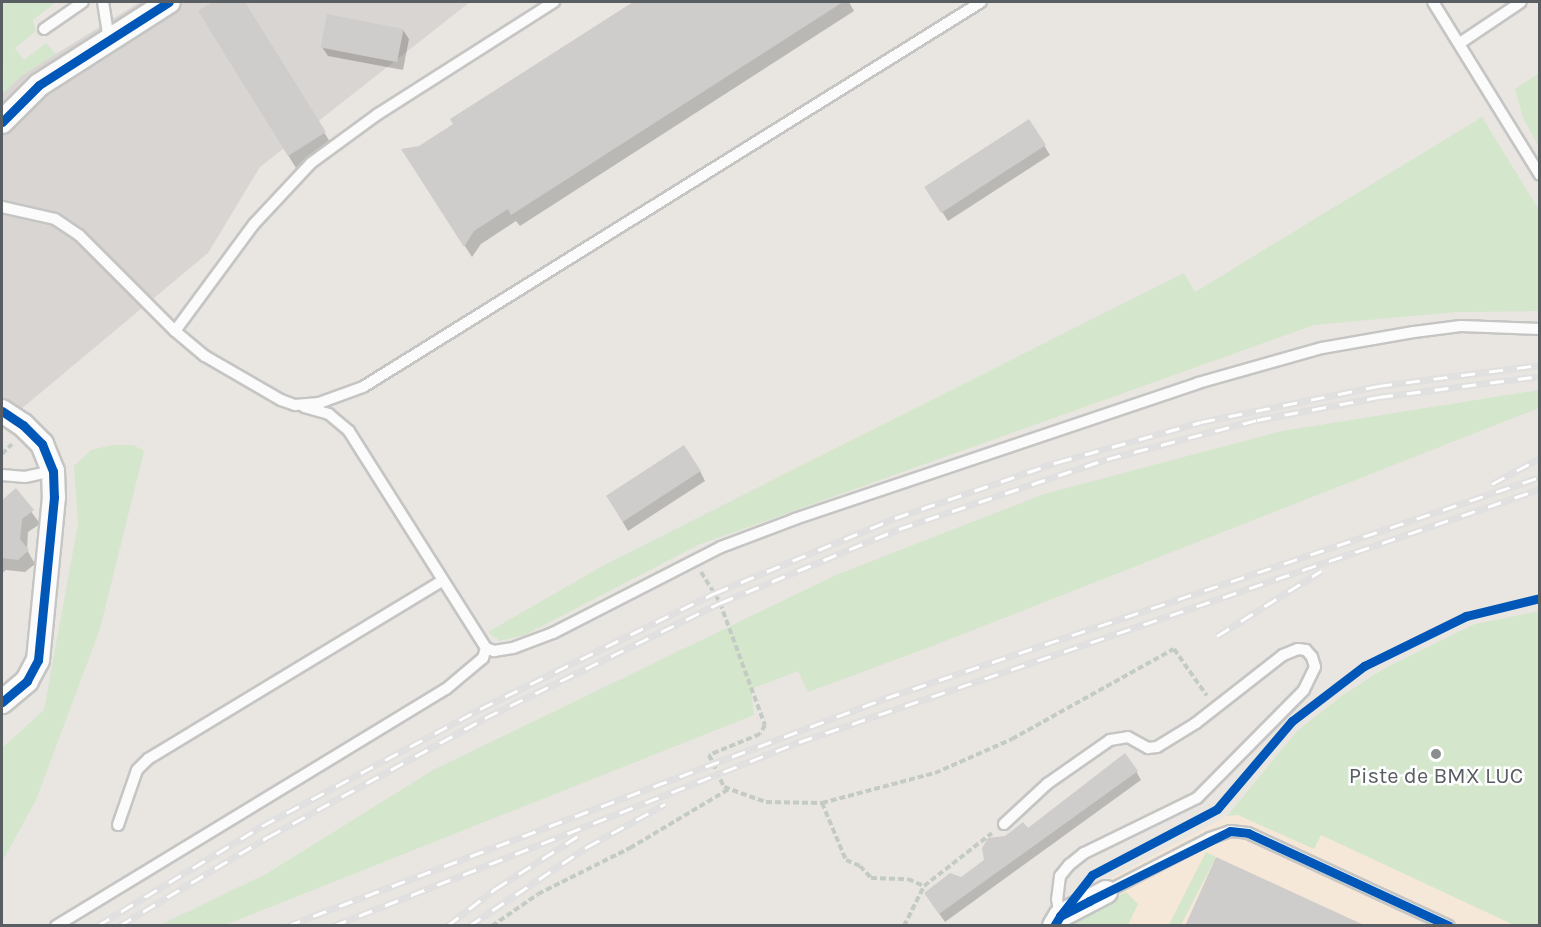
<!DOCTYPE html>
<html>
<head>
<meta charset="utf-8">
<style>
  body { margin:0 }
  #map { position:relative; width:1541px; height:927px; overflow:hidden; background:#e9e6e2; font-family:Karla,sans-serif }
  div>[style] { position:absolute }
  .commercial>* { inset:0; background:#f5e8d9 }
  .industrial>* { inset:0; background:#d9d5d2 }
  .green>* { inset:0; background:#d4e6cb; transform-origin:0 0 }
  .shadow>* { inset:0; background:#0003 }
  .building>* { inset:0; background:#cfcdcb; transform-origin:0 0 }
  .path>* { height:4px; margin-top:-2px; transform-origin:0; background:repeating-linear-gradient(90deg,#c4cbc5 0 6px,transparent 0 9px) }
  .roads { filter:drop-shadow(2px 0 #c5c5c4) drop-shadow(-2px 0 #c5c5c4) drop-shadow(0 2px #c5c5c4) drop-shadow(0 -2px #c5c5c4) }
  .lane>* { height:10px; margin:-5px; padding:0 5px; transform-origin:5px; border-radius:5px; background:#fcfbfb }
  .street>* { height:22px; margin:-11px; padding:0 11px; transform-origin:11px; border-radius:11px; background:#fcfbfb }
  .rail>* { height:7px; margin-top:-3.5px; transform-origin:0; background:repeating-linear-gradient(90deg,#fff 0 14px,#e0e0e0 0 28px); box-sizing:border-box; border-block:2px solid #e0e0e0 }
  .cycleway>* { height:9px; margin:-4.5px; padding:0 4.5px; transform-origin:4.5px; border-radius:4.5px; background:#0057b8 }
  .dots>* { width:16px; height:16px; translate:-50% -50%; box-sizing:border-box; border:3px solid #fff; border-radius:50% }
  span { translate:-50% -50%; white-space:nowrap; text-align:center; line-height:1.15; -webkit-text-stroke:5px #fff; paint-order:stroke }
  .poi-label { font-size:22px; color:#585e61 }
  .frame { position:absolute; inset:0; border:3px solid #585e61; pointer-events:none }
</style>
</head>
<body>
<div id="map">
  <div class="commercial">
    <i style="clip-path:polygon(1539px 611px,1539px 925px,1061px 926px,1100px 884px,1227px 816px,1297px 731px,1343px 695px,1385px 668px,1475px 624px)"></i>
  </div>
  <div class="industrial">
    <i style="clip-path:polygon(140px 2px,470px 2px,260px 167px,208px 253px,2px 425px,2px 89px,4px 92px,22px 75px)"></i>
  </div>
  <div class="green">
    <i style="clip-path:polygon(2px 2px,56px 2px,33px 20px,36px 31px,15px 48px,24px 60px,46px 43px,56px 54px,22px 75px,4px 93px)"></i>
    <i style="clip-path:polygon(1539px 73px,1539px 147px,1523px 118px,1515px 89px)"></i>
    <i style="clip-path:polygon(1482px 117px,1539px 210px,1539px 311px,1456px 312px,1314px 325px,698px 545px,525px 635px,500px 641px,488px 632px,606px 564px,1184px 273px,1195px 292px)"></i>
    <i style="clip-path:polygon(1539px 390px,1539px 408px,930px 647px,808px 692px,798px 671px,751px 689px,754px 715px,225px 925px,160px 925px,266px 874px,435px 769px,836px 575px,1044px 494px,1282px 431px)"></i>
    <i style="clip-path:polygon(113px 445px,133px 445px,144px 451px,100px 629px,36px 800px,2px 862px,2px 748px,44px 710px,78px 524px,74px 466px,91px 450px)"></i>
    <i style="clip-path:polygon(1539px 611px,1539px 925px,1514px 925px,1321px 835px,1314px 849px,1238px 815px,1227px 816px,1297px 731px,1343px 695px,1385px 668px,1475px 624px)"></i>
    <i style="left:1206px;top:852px;width:11px;height:81px;rotate:27deg"></i>
    <i style="clip-path:polygon(1126px 892px,1138px 904px,1128px 925px,1062px 926px)"></i>
  </div>
  <div class="shadow">
    <i style="clip-path:polygon(216px 2px,243px 2px,332px 145px,296px 168px,200px 12px)"></i>
    <i style="clip-path:polygon(636px 2px,849px 2px,854px 11px,520px 226px,516px 221px,481px 244px,472px 257px,410px 161px,419px 147px,455px 125px,452px 120px)"></i>
    <i style="clip-path:polygon(403px 30px,409px 39px,403px 70px,328px 56px,322px 47px)"></i>
    <i style="clip-path:polygon(1029px 121px,1050px 155px,948px 221px,932px 196px)"></i>
    <i style="clip-path:polygon(700px 471px,705px 481px,628px 531px,608px 497px)"></i>
    <i style="clip-path:polygon(16px 490px,40px 524px,28px 532px,27px 550px,35px 564px,25px 572px,6px 570px,2px 573px,2px 502px)"></i>
    <i style="clip-path:polygon(1136px 771px,1141px 780px,945px 922px,931px 902px,1027px 831px)"></i>
  </div>
  <div class="building">
    <i style="clip-path:polygon(213px 2px,245px 2px,326px 132px,288px 156px,198px 11px)"></i>
    <i style="clip-path:polygon(633px 2px,843px 2px,511px 215px,508px 209px,474px 231px,464px 247px,401px 149px,419px 146px,453px 124px,450px 119px)"></i>
    <i style="left:327px;top:14px;width:78px;height:34px;rotate:11deg"></i>
    <i style="left:1029px;top:119px;width:31px;height:125px;rotate:57deg"></i>
    <i style="left:684px;top:445px;width:31px;height:93px;rotate:57deg"></i>
    <i style="clip-path:polygon(16px 488px,34px 510px,22px 519px,20px 539px,29px 550px,18px 560px,2px 558px,2px 500px)"></i>
    <i style="clip-path:polygon(1125px 753px,1138px 771px,939px 914px,924px 893px,950px 873px,961px 877px,984px 860px,982px 848px,988px 838px,1005px 836px,1023px 822px,1028px 828px)"></i>
    <i style="clip-path:polygon(1216px 857px,1366px 926px,1185px 926px)"></i>
  </div>
  <div class="path">
    <i style="left:2px;top:454px;width:14px;rotate:-45deg"></i>
    <i style="left:701px;top:572px;width:36px;rotate:58deg"></i>
    <i style="left:720px;top:603px;width:130px;rotate:69.8deg"></i>
    <i style="left:765px;top:725px;width:10px;rotate:119deg"></i>
    <i style="left:760px;top:734px;width:55px;rotate:157.6deg"></i>
    <i style="left:709px;top:755px;width:35px;rotate:65deg"></i>
    <i style="left:724px;top:787px;width:45px;rotate:19.7deg"></i>
    <i style="left:766px;top:802px;width:56px;rotate:1deg"></i>
    <i style="left:822px;top:803px;width:117px;rotate:-14.9deg"></i>
    <i style="left:935px;top:773px;width:84px;rotate:-23.8deg"></i>
    <i style="left:1012px;top:739px;width:185px;rotate:-29.1deg"></i>
    <i style="left:1174px;top:649px;width:57px;rotate:54.9deg"></i>
    <i style="left:822px;top:803px;width:62px;rotate:67.2deg"></i>
    <i style="left:846px;top:860px;width:15px;rotate:23deg"></i>
    <i style="left:860px;top:866px;width:16px;rotate:47deg"></i>
    <i style="left:871px;top:878px;width:37px;rotate:2deg"></i>
    <i style="left:908px;top:879px;width:17px;rotate:24deg"></i>
    <i style="left:492px;top:926px;width:56px;rotate:-34.8deg"></i>
    <i style="left:538px;top:894px;width:103px;rotate:-26.6deg"></i>
    <i style="left:630px;top:848px;width:115px;rotate:-30.8deg"></i>
    <i style="left:904px;top:926px;width:45px;rotate:-63.4deg"></i>
    <i style="left:924px;top:886px;width:86px;rotate:-37.9deg"></i>
  </div>
  <div class="roads">
    <div class="lane">
      <i style="left:103px;top:2px;width:38px;rotate:81deg"></i>
      <i style="left:1433px;top:2px;width:203px;rotate:58.3deg"></i>
      <i style="left:44px;top:29px;width:47px;rotate:-34.7deg"></i>
      <i style="left:1460px;top:43px;width:73px;rotate:-33.9deg"></i>
      <i style="left:2px;top:207px;width:54px;rotate:12.8deg"></i>
      <i style="left:55px;top:219px;width:29px;rotate:34deg"></i>
      <i style="left:79px;top:235px;width:136px;rotate:45deg"></i>
      <i style="left:175px;top:331px;width:39px;rotate:40deg"></i>
      <i style="left:205px;top:356px;width:88px;rotate:30.1deg"></i>
      <i style="left:281px;top:400px;width:15px;rotate:20deg"></i>
      <i style="left:295px;top:405px;width:24px;rotate:-5deg"></i>
      <i style="left:319px;top:403px;width:47px;rotate:-20deg"></i>
      <i style="left:363px;top:387px;width:728px;rotate:-31.92deg"></i>
      <i style="left:175px;top:331px;width:133px;rotate:-53.6deg"></i>
      <i style="left:254px;top:224px;width:83px;rotate:-46.9deg"></i>
      <i style="left:311px;top:163px;width:83px;rotate:-36.2deg"></i>
      <i style="left:378px;top:114px;width:209px;rotate:-32.5deg"></i>
      <i style="left:2px;top:475px;width:23px;rotate:5deg"></i>
      <i style="left:25px;top:477px;width:29px;rotate:-12deg"></i>
      <i style="left:486px;top:648px;width:9px;rotate:21deg"></i>
      <i style="left:494px;top:651px;width:19px;rotate:-9deg"></i>
      <i style="left:513px;top:648px;width:43px;rotate:-20.6deg"></i>
      <i style="left:553px;top:633px;width:189px;rotate:-27.1deg"></i>
      <i style="left:721px;top:547px;width:79px;rotate:-20.7deg"></i>
      <i style="left:795px;top:519px;width:425px;rotate:-18.6deg"></i>
      <i style="left:1198px;top:383px;width:129px;rotate:-15.8deg"></i>
      <i style="left:1322px;top:348px;width:93px;rotate:-9.9deg"></i>
      <i style="left:1414px;top:332px;width:47px;rotate:-7.3deg"></i>
      <i style="left:1461px;top:326px;width:79px;rotate:2.2deg"></i>
      <i style="left:1004px;top:824px;width:59px;rotate:-42.9deg"></i>
      <i style="left:1047px;top:784px;width:77px;rotate:-34.9deg"></i>
      <i style="left:1110px;top:740px;width:18px;rotate:-9deg"></i>
      <i style="left:1128px;top:737px;width:23px;rotate:29deg"></i>
      <i style="left:1148px;top:748px;width:9px;rotate:-6deg"></i>
      <i style="left:1157px;top:747px;width:46px;rotate:-31.6deg"></i>
      <i style="left:1196px;top:723px;width:110px;rotate:-38deg"></i>
      <i style="left:1283px;top:655px;width:16px;rotate:-22deg"></i>
      <i style="left:1298px;top:649px;width:8px;rotate:7deg"></i>
      <i style="left:1306px;top:650px;width:9px;rotate:49deg"></i>
      <i style="left:1312px;top:657px;width:10px;rotate:73deg"></i>
      <i style="left:1315px;top:667px;width:25px;rotate:116deg"></i>
      <i style="left:1304px;top:690px;width:152px;rotate:134.7deg"></i>
      <i style="left:1197px;top:798px;width:126px;rotate:154deg"></i>
      <i style="left:1084px;top:853px;width:19px;rotate:141deg"></i>
      <i style="left:1069px;top:865px;width:14px;rotate:129deg"></i>
      <i style="left:1060px;top:876px;width:23px;rotate:97deg"></i>
      <i style="left:1057px;top:899px;width:17px;rotate:80deg"></i>
      <i style="left:118px;top:825px;width:58px;rotate:-70.9deg"></i>
      <i style="left:137px;top:770px;width:16px;rotate:-45deg"></i>
      <i style="left:148px;top:759px;width:344px;rotate:-31.2deg"></i>
      <i style="left:1106px;top:892px;width:117px;rotate:-27.4deg"></i>
      <i style="left:1210px;top:838px;width:21px;rotate:-19deg"></i>
      <i style="left:1230px;top:831px;width:18px;rotate:6deg"></i>
      <i style="left:1248px;top:833px;width:221px;rotate:24.8deg"></i>
      <i style="left:56px;top:926px;width:456px;rotate:-31.3deg"></i>
      <i style="left:446px;top:689px;width:48px;rotate:-40deg"></i>
      <i style="left:483px;top:658px;width:10px;rotate:-73deg"></i>
      <i style="left:486px;top:648px;width:257px;rotate:-122.3deg"></i>
      <i style="left:349px;top:431px;width:26px;rotate:-140deg"></i>
      <i style="left:329px;top:414px;width:26px;rotate:-164deg"></i>
    </div>
    <div class="street">
      <i style="left:2px;top:122px;width:52px;rotate:-45deg"></i>
      <i style="left:39px;top:85px;width:154px;rotate:-32.6deg"></i>
      <i style="left:2px;top:411px;width:25px;rotate:34deg"></i>
      <i style="left:23px;top:425px;width:27px;rotate:45deg"></i>
      <i style="left:42px;top:444px;width:29px;rotate:68deg"></i>
      <i style="left:53px;top:471px;width:26px;rotate:88deg"></i>
      <i style="left:54px;top:497px;width:164px;rotate:95.6deg"></i>
      <i style="left:38px;top:660px;width:24px;rotate:118deg"></i>
      <i style="left:27px;top:681px;width:33px;rotate:140deg"></i>
      <i style="left:1054px;top:926px;width:12px;rotate:-59deg"></i>
      <i style="left:1060px;top:916px;width:52px;rotate:-27.6deg"></i>
    </div>
  </div>
  <div class="rail">
    <i style="left:1492px;top:484px;width:55px;rotate:-28.4deg"></i>
    <i style="left:1217px;top:636px;width:123px;rotate:-32deg"></i>
    <i style="left:97px;top:926px;width:193px;rotate:-31.2deg"></i>
    <i style="left:262px;top:826px;width:247px;rotate:-28.2deg"></i>
    <i style="left:480px;top:709px;width:262px;rotate:-26.3deg"></i>
    <i style="left:715px;top:593px;width:195px;rotate:-22.6deg"></i>
    <i style="left:895px;top:518px;width:172px;rotate:-19deg"></i>
    <i style="left:1058px;top:462px;width:148px;rotate:-15.6deg"></i>
    <i style="left:1201px;top:422px;width:181px;rotate:-11.5deg"></i>
    <i style="left:1378px;top:386px;width:163px;rotate:-7.4deg"></i>
    <i style="left:119px;top:926px;width:174px;rotate:-30.9deg"></i>
    <i style="left:268px;top:837px;width:247px;rotate:-28.7deg"></i>
    <i style="left:485px;top:718px;width:262px;rotate:-26.1deg"></i>
    <i style="left:720px;top:603px;width:194px;rotate:-22.5deg"></i>
    <i style="left:899px;top:529px;width:219px;rotate:-18.6deg"></i>
    <i style="left:1107px;top:459px;width:155px;rotate:-14.6deg"></i>
    <i style="left:1257px;top:420px;width:124px;rotate:-10.7deg"></i>
    <i style="left:1379px;top:397px;width:162px;rotate:-7.4deg"></i>
    <i style="left:287px;top:926px;width:641px;rotate:-20.84deg"></i>
    <i style="left:886px;top:698px;width:690px;rotate:-18.67deg"></i>
    <i style="left:333px;top:926px;width:501px;rotate:-21.55deg"></i>
    <i style="left:799px;top:742px;width:783px;rotate:-18.85deg"></i>
    <i style="left:447px;top:926px;width:61px;rotate:-37.6deg"></i>
    <i style="left:495px;top:889px;width:98px;rotate:-32.6deg"></i>
    <i style="left:469px;top:926px;width:142px;rotate:-33.8deg"></i>
    <i style="left:587px;top:847px;width:89px;rotate:-28.9deg"></i>
  </div>
  <div class="cycleway">
    <i style="left:2px;top:122px;width:52px;rotate:-45deg"></i>
    <i style="left:39px;top:85px;width:154px;rotate:-32.6deg"></i>
    <i style="left:2px;top:411px;width:25px;rotate:34deg"></i>
    <i style="left:23px;top:425px;width:27px;rotate:45deg"></i>
    <i style="left:42px;top:444px;width:29px;rotate:68deg"></i>
    <i style="left:53px;top:471px;width:26px;rotate:88deg"></i>
    <i style="left:54px;top:497px;width:164px;rotate:95.6deg"></i>
    <i style="left:38px;top:660px;width:24px;rotate:118deg"></i>
    <i style="left:27px;top:681px;width:33px;rotate:140deg"></i>
    <i style="left:1060px;top:916px;width:52px;rotate:-52deg"></i>
    <i style="left:1092px;top:875px;width:141px;rotate:-27.8deg"></i>
    <i style="left:1217px;top:809px;width:116px;rotate:-49.6deg"></i>
    <i style="left:1292px;top:721px;width:91px;rotate:-37.4deg"></i>
    <i style="left:1364px;top:666px;width:114px;rotate:-26.1deg"></i>
    <i style="left:1466px;top:616px;width:76px;rotate:-13.7deg"></i>
    <i style="left:1054px;top:926px;width:12px;rotate:-59deg"></i>
    <i style="left:1060px;top:916px;width:33px;rotate:-27deg"></i>
    <i style="left:1089px;top:901px;width:157px;rotate:-26.4deg"></i>
    <i style="left:1230px;top:831px;width:18px;rotate:6deg"></i>
    <i style="left:1248px;top:833px;width:221px;rotate:24.8deg"></i>
  </div>
  <div class="dots">
    <i style="left:1436px;top:754px;background:#8b8e8e"></i>
  </div>
  <div class="poi-label">
    <span style="left:1436px;top:777px">Piste de BMX LUC</span>
  </div>
  <div class="frame"></div>
</div>
</body>
</html>
